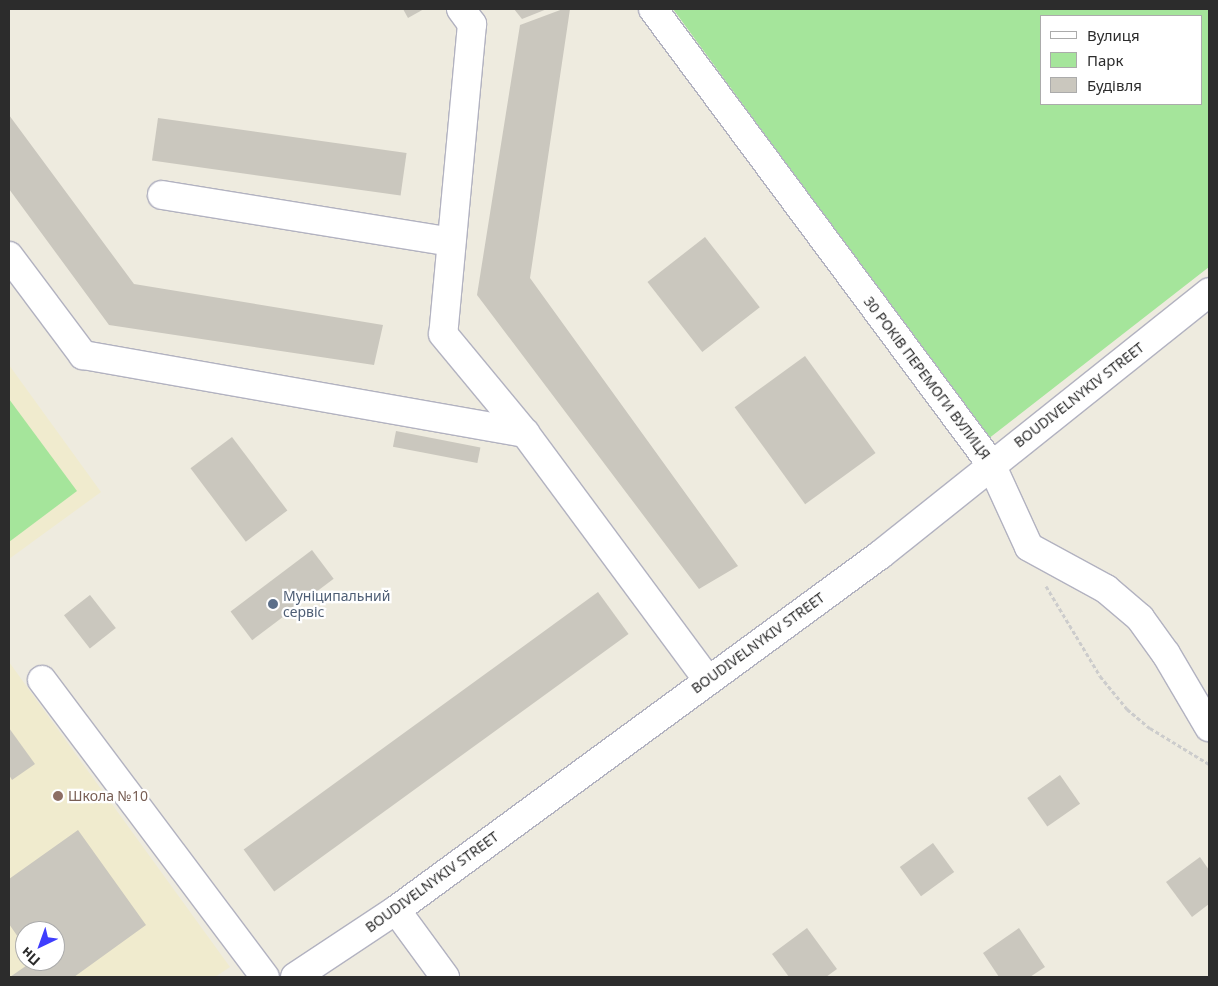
<!DOCTYPE html>
<html>
<head>
<meta charset="utf-8">
<style>
  body { margin:0 }
  #map { position:relative; width:1218px; height:986px; overflow:hidden; background:#eeebdf; font-family:"Noto Sans",sans-serif }
  div>[style] { position:absolute }
  .education>* { inset:0; background:#f0ebce }
  .green>* { inset:0; background:#a5e59b }
  .building>* { inset:0; background:#cac7be; transform-origin:0 0 }
  .path>* { height:3px; margin-top:-1.5px; transform-origin:0; background:repeating-linear-gradient(90deg,#ccc 0 4px,transparent 0 6.5px) }
  .roads { filter:drop-shadow(1px 0 #b2b2c0) drop-shadow(-1px 0 #b2b2c0) drop-shadow(0 1px #b2b2c0) drop-shadow(0 -1px #b2b2c0) }
  .minor>* { height:28px; margin:-14px; padding:0 14px; transform-origin:14px; border-radius:14px; background:#fff }
  .dots>* { width:14px; height:14px; translate:-50% -50%; box-sizing:border-box; border:2px solid #fff; border-radius:50% }
  span { translate:-50% -50%; white-space:nowrap; text-align:center; line-height:1.15; -webkit-text-stroke:4.5px #fff; paint-order:stroke }
  .street-label { font-size:14px; color:#2c2c2c }
  .service-label { font-size:14px; color:#4e5e75 }
  .left { translate:0 -50%; text-align:left }
  .education-label { font-size:14px; color:#785e54 }
  .frame { position:absolute; inset:0; border:10px solid #2c2c2c; pointer-events:none }
  .legend { position:absolute; left:1040px; top:15px; width:162px; height:90px; box-sizing:border-box; background:#fff; border:1px solid #ababab; margin:0; padding:6px 9px; list-style:none; font-size:15px; color:#2c2c2c }
  .legend li { display:flex; align-items:center; gap:10px; height:25px }
  .legend b { width:25px; border:1px solid #ababab }
  .north { position:absolute; left:15px; top:921px; width:50px; height:50px; box-sizing:border-box; background:#fff; border:1px solid #ababab; border-radius:50%; rotate:222deg; font-size:14px; font-weight:700; line-height:20px; text-align:center; color:#2c2c2c }
  .north::after { content:''; display:block; margin:auto; width:18px; height:22px; background:#3f3dfd; clip-path:polygon(50% 0,100% 100%,50% 72%,0 100%) }
</style>
</head>
<body>
<div id="map">
  <div class="education">
    <i style="clip-path:polygon(9px 365px,101px 492px,9px 559px)"></i>
    <i style="clip-path:polygon(evenodd,9px 662px,230px 967px,215px 977px,9px 977px,9px 662px,25px 931px,55px 931px,55px 961px,25px 961px,25px 931px)"></i>
  </div>
  <div class="green">
    <i style="clip-path:polygon(evenodd,673px 9px,1209px 9px,1209px 267px,988px 439px,673px 9px,1042px 16px,1202px 16px,1202px 104px,1042px 104px,1042px 16px)"></i>
    <i style="clip-path:polygon(9px 399px,77px 491px,9px 542px)"></i>
  </div>
  <div class="building">
    <i style="clip-path:polygon(403px 9px,424px 9px,408px 18px)"></i>
    <i style="clip-path:polygon(514px 9px,547px 9px,522px 19px)"></i>
    <i style="clip-path:polygon(563px 9px,570px 9px,530px 278px,738px 566px,699px 589px,477px 295px,520px 25px)"></i>
    <i style="clip-path:polygon(9px 115px,134px 284px,383px 325px,374px 365px,109px 325px,9px 189px)"></i>
    <i style="left:158px;top:118px;width:251px;height:43px;rotate:8deg"></i>
    <i style="left:705px;top:237px;width:89px;height:73px;rotate:52deg"></i>
    <i style="left:805px;top:356px;width:120px;height:87px;rotate:54deg"></i>
    <i style="left:396px;top:431px;width:86px;height:16px;rotate:11deg"></i>
    <i style="left:232px;top:437px;width:92px;height:52px;rotate:53deg"></i>
    <i style="left:312px;top:550px;width:36px;height:102px;rotate:53deg"></i>
    <i style="left:598px;top:592px;width:52px;height:438px;rotate:54deg"></i>
    <i style="left:90px;top:595px;width:42px;height:33px;rotate:52deg"></i>
    <i style="clip-path:polygon(9px 728px,35px 764px,12px 780px,9px 775px)"></i>
    <i style="left:1060px;top:775px;width:35px;height:40px;rotate:55deg"></i>
    <i style="clip-path:polygon(78px 830px,146px 925px,74px 977px,10px 977px,33px 961px,55px 961px,55px 931px,25px 931px,25px 947px,9px 924px,9px 879px)"></i>
    <i style="left:933px;top:843px;width:36px;height:41px;rotate:54deg"></i>
    <i style="clip-path:polygon(1200px 857px,1209px 870px,1209px 904px,1192px 917px,1166px 882px)"></i>
    <i style="clip-path:polygon(807px 928px,837px 969px,826px 977px,789px 977px,772px 954px)"></i>
    <i style="clip-path:polygon(1019px 928px,1045px 967px,1030px 977px,999px 977px,983px 953px)"></i>
  </div>
  <div class="path">
    <i style="left:1046px;top:586px;width:105px;rotate:59deg"></i>
    <i style="left:1100px;top:676px;width:43px;rotate:50.7deg"></i>
    <i style="left:1127px;top:709px;width:30px;rotate:40deg"></i>
    <i style="left:1150px;top:728px;width:69px;rotate:31.4deg"></i>
  </div>
  <div class="roads">
    <div class="minor">
      <i style="left:461px;top:9px;width:19px;rotate:54deg"></i>
      <i style="left:472px;top:24px;width:311px;rotate:95.3deg"></i>
      <i style="left:443px;top:334px;width:129px;rotate:50.4deg"></i>
      <i style="left:653px;top:9px;width:567px;rotate:53.39deg"></i>
      <i style="left:991px;top:464px;width:91px;rotate:65.4deg"></i>
      <i style="left:1029px;top:547px;width:88px;rotate:28.6deg"></i>
      <i style="left:1106px;top:589px;width:45px;rotate:40.5deg"></i>
      <i style="left:1140px;top:618px;width:44px;rotate:54.2deg"></i>
      <i style="left:1166px;top:654px;width:85px;rotate:59.5deg"></i>
      <i style="left:162px;top:195px;width:293px;rotate:9.2deg"></i>
      <i style="left:9px;top:256px;width:124px;rotate:53.2deg"></i>
      <i style="left:83px;top:355px;width:449px;rotate:10deg"></i>
      <i style="left:525px;top:433px;width:306px;rotate:53.5deg"></i>
      <i style="left:42px;top:680px;width:371px;rotate:53.1deg"></i>
      <i style="left:396px;top:910px;width:83px;rotate:53.8deg"></i>
      <i style="left:295px;top:977px;width:121px;rotate:-33.6deg"></i>
      <i style="left:396px;top:910px;width:600px;rotate:-36.26deg"></i>
      <i style="left:880px;top:555px;width:421px;rotate:-38.6deg"></i>
    </div>
  </div>
  <div class="dots">
    <i style="left:273px;top:604px;background:#5c6f8a"></i>
    <i style="left:58px;top:796px;background:#8d6e63"></i>
  </div>
  <div class="street-label">
    <span style="left:927px;top:378px;rotate:53deg">30 РОКІВ ПЕРЕМОГИ ВУЛИЦЯ</span>
    <span style="left:1079px;top:395px;rotate:-38deg">BOUDIVELNYKIV STREET</span>
    <span style="left:758px;top:643px;rotate:-36deg">BOUDIVELNYKIV STREET</span>
    <span style="left:432px;top:882px;rotate:-36deg">BOUDIVELNYKIV STREET</span>
  </div>
  <div class="service-label">
    <span class="left" style="left:283px;top:604px">Муніципальний<br>сервіс</span>
  </div>
  <div class="education-label">
    <span class="left" style="left:68px;top:796px">Школа №10</span>
  </div>
  <div class="frame"></div>
  <ul class="legend">
  <li><b style="height:6px;background:#fff"></b>Вулиця</li>
  <li><b style="height:14px;background:#a5e59b"></b>Парк</li>
  <li><b style="height:14px;background:#cac7be"></b>Будівля</li>
  </ul>
  <div class="north">Пн</div>
</div>
</body>
</html>
